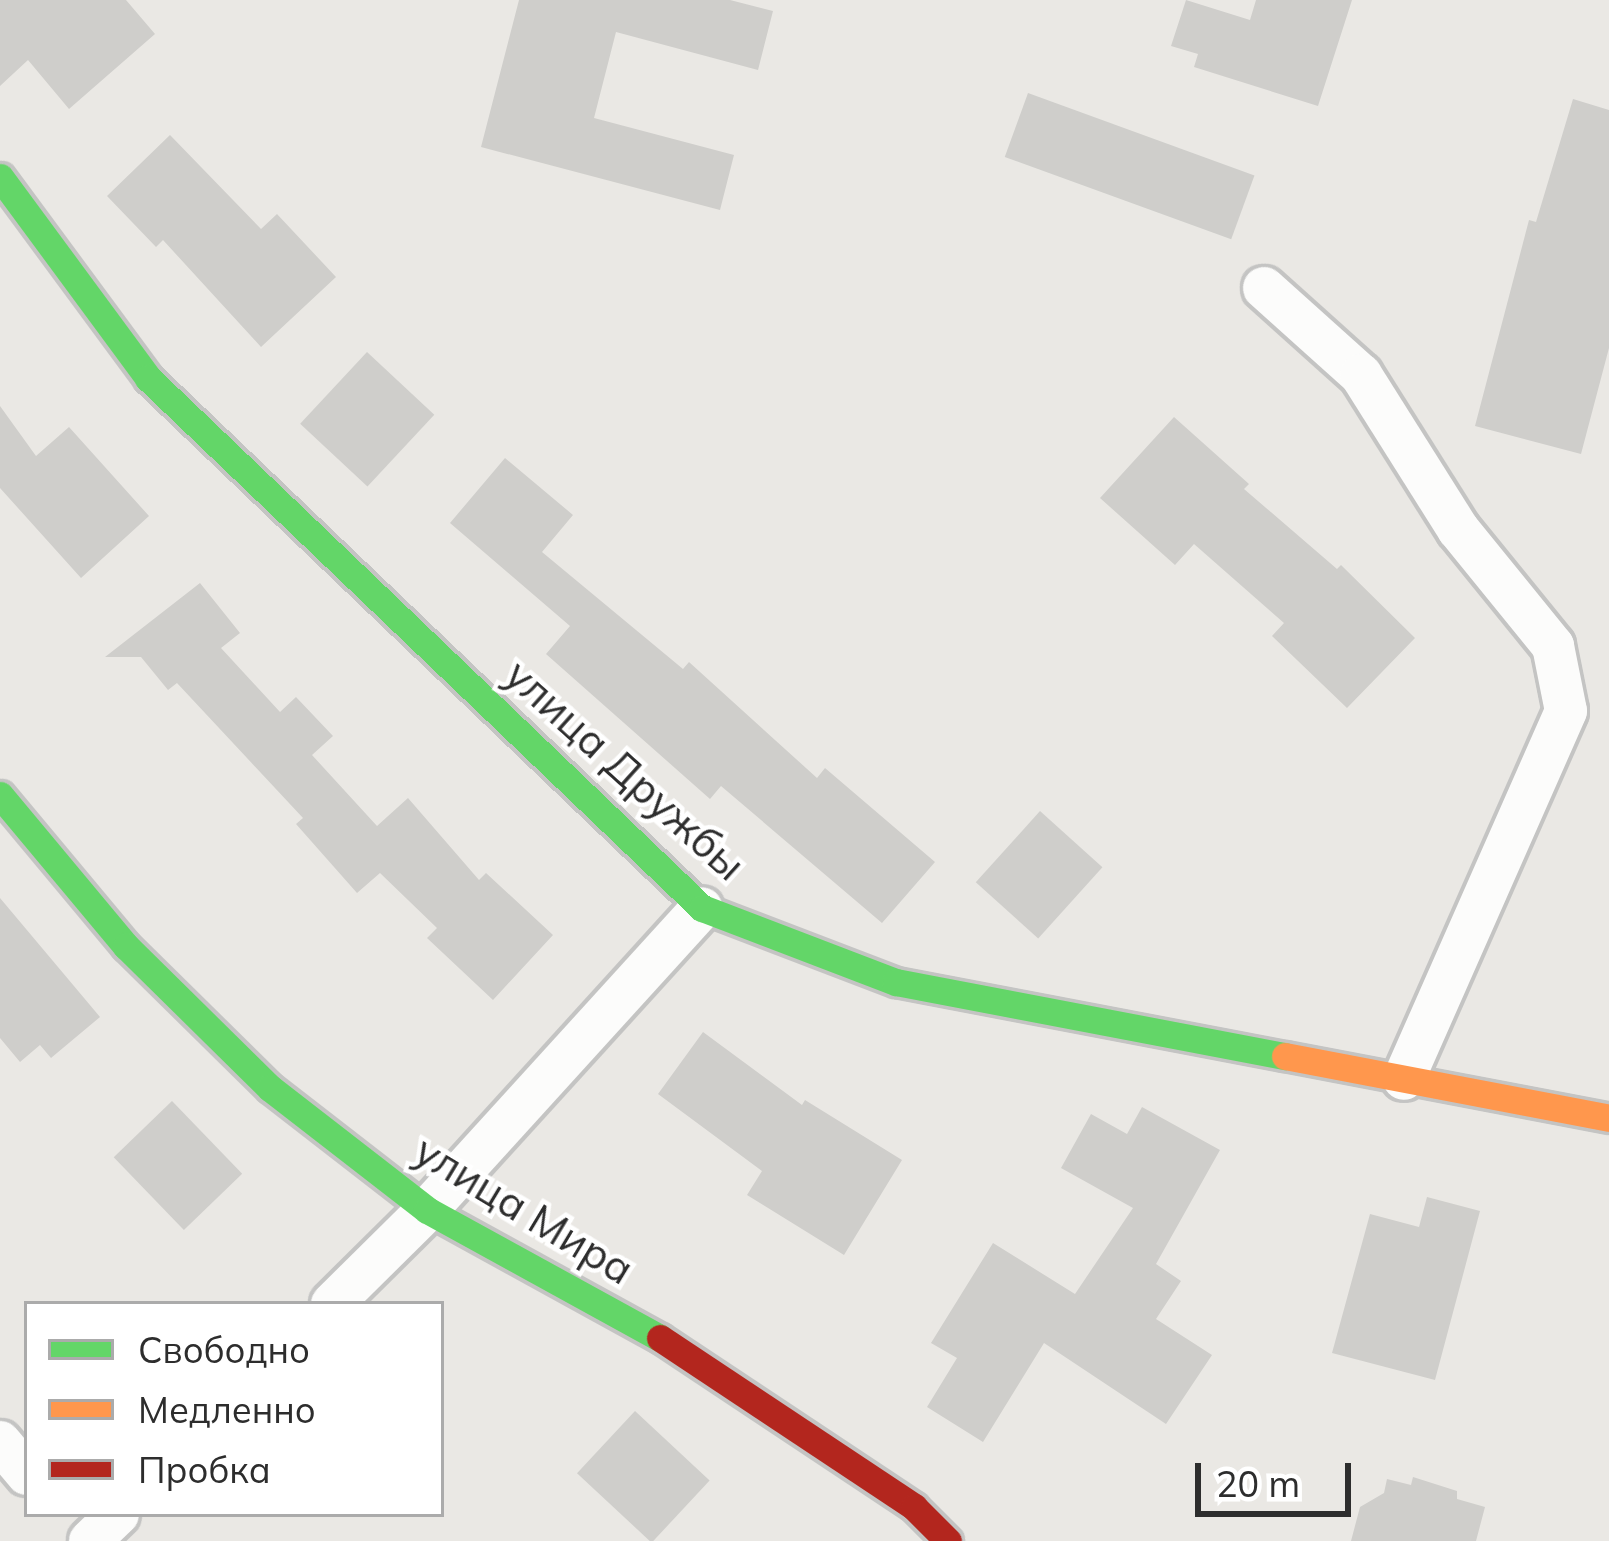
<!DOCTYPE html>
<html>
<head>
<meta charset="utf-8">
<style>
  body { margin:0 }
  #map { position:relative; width:1609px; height:1541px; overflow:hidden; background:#eae8e4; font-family:Mulish,sans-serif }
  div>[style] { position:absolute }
  .building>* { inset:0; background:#cfcecb; transform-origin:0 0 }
  .roads { filter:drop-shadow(3px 0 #c4c4c3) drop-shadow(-3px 0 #c4c4c3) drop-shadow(0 3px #c4c4c3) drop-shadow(0 -3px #c4c4c3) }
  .street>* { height:42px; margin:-21px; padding:0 21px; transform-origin:21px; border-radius:21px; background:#fcfcfb }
  .fast>* { height:27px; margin:-13.5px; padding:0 13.5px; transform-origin:13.5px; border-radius:13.5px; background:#63d668 }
  .slow>* { height:27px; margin:-13.5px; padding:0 13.5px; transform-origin:13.5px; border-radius:13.5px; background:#ff974d }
  .jam>* { height:27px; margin:-13.5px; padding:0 13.5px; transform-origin:13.5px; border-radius:13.5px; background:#b3261e }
  span { translate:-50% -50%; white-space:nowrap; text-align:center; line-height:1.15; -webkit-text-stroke:9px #fff; paint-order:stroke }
  .street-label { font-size:42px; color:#2d2d2d }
  .legend { position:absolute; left:24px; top:1301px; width:420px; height:216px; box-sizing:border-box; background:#fff; border:3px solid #ababab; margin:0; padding:15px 21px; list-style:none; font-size:36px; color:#2d2d2d }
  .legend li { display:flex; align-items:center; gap:24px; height:60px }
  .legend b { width:60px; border:3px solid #ababab }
  .scale { position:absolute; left:1195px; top:1463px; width:156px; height:54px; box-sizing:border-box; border:6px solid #2d2d2d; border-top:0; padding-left:15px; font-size:36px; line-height:42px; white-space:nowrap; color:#2d2d2d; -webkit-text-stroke:9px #fff; paint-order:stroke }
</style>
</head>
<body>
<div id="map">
  <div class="building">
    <i style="clip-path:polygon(0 0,126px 0,155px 34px,69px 109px,28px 60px,0 86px)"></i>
    <i style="clip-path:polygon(519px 0,730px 0,773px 11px,758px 70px,616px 32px,594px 118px,734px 155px,720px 210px,481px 147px)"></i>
    <i style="clip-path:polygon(1186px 0,1250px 20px,1256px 0,1352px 0,1318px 106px,1194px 67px,1198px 54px,1171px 46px)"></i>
    <i style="left:1028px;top:93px;width:241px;height:68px;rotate:20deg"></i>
    <i style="clip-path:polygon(1573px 99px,1609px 110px,1609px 348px,1581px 454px,1475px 426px,1529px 220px,1536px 222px)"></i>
    <i style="clip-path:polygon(170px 135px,261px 229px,277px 214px,336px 277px,261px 347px,163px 240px,156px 247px,107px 196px)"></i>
    <i style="left:367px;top:352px;width:92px;height:98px;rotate:43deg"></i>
    <i style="clip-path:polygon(0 406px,36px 456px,69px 427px,149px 516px,81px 578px,0 488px)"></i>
    <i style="clip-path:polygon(1174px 417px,1249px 484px,1244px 489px,1337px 569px,1341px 565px,1415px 638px,1347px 708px,1272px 636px,1284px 623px,1194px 544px,1175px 565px,1100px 498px)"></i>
    <i style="clip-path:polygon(505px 458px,573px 515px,542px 552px,683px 669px,689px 662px,817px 778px,825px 768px,935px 862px,882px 923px,721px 786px,710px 799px,546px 654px,570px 626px,450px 523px)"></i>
    <i style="clip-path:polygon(200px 583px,240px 633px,221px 648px,280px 712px,296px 697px,333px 736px,312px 755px,377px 826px,408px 798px,479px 880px,486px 873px,553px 935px,493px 1000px,427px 938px,437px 928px,380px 873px,357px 893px,296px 824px,303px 818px,177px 683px,168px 690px,141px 657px,105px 657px)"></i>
    <i style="left:1040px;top:811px;width:84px;height:96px;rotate:42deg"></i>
    <i style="clip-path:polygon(0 898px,100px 1017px,51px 1058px,40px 1045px,20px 1062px,0 1038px)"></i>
    <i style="clip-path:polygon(703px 1032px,802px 1105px,805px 1100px,902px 1160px,844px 1255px,747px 1195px,762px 1171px,658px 1094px)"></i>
    <i style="left:172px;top:1101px;width:101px;height:81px;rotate:46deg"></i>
    <i style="clip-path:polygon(1142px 1107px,1220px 1150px,1156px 1264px,1181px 1281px,1156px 1319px,1212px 1355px,1166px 1424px,1044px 1343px,983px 1442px,927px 1407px,957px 1358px,931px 1343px,993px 1243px,1075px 1294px,1133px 1208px,1061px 1168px,1091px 1114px,1127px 1134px)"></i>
    <i style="clip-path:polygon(1427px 1197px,1480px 1211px,1435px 1380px,1332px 1353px,1370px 1214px,1419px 1227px)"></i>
    <i style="left:635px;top:1411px;width:102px;height:85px;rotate:43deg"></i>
    <i style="clip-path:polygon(1413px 1477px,1457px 1491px,1457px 1499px,1485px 1507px,1476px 1541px,1351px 1541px,1360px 1507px,1384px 1493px,1387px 1479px,1411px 1485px)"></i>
  </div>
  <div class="roads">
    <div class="street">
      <i style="left:1264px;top:288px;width:130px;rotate:41.9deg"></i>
      <i style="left:1361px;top:375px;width:182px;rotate:57.8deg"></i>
      <i style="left:1458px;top:529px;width:151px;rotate:50.9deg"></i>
      <i style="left:1553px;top:646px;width:66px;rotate:78.7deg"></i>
      <i style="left:1566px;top:711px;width:402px;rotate:113.8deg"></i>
      <i style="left:332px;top:1304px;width:134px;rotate:-44.7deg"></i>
      <i style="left:427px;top:1210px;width:408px;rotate:-47.7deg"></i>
      <i style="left:0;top:1442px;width:42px;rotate:49.8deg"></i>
      <i style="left:90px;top:1541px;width:39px;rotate:-44deg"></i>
    </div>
    <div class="fast">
      <i style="left:0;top:177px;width:250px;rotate:53.6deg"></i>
      <i style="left:148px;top:378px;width:767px;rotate:43.73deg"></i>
      <i style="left:702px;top:908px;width:208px;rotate:20.9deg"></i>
      <i style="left:896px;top:982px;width:396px;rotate:10.8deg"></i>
      <i style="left:0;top:795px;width:197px;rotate:50.2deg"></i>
      <i style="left:126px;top:946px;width:202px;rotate:44.6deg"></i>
      <i style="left:270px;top:1088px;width:199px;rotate:37.8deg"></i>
      <i style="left:427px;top:1210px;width:266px;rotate:28.8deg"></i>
    </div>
    <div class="slow">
      <i style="left:1285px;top:1056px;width:330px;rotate:10.8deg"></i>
    </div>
    <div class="jam">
      <i style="left:660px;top:1338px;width:305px;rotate:33.6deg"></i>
      <i style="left:914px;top:1507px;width:48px;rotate:45deg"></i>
    </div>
  </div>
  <div class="street-label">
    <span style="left:625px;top:770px;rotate:42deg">улица Дружбы</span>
    <span style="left:524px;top:1210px;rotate:31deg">улица Мира</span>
  </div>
  <ul class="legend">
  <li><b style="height:15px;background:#63d668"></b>Свободно</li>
  <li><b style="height:15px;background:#ff974d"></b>Медленно</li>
  <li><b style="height:15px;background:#b3261e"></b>Пробка</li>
  </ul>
  <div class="scale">20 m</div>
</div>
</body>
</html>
